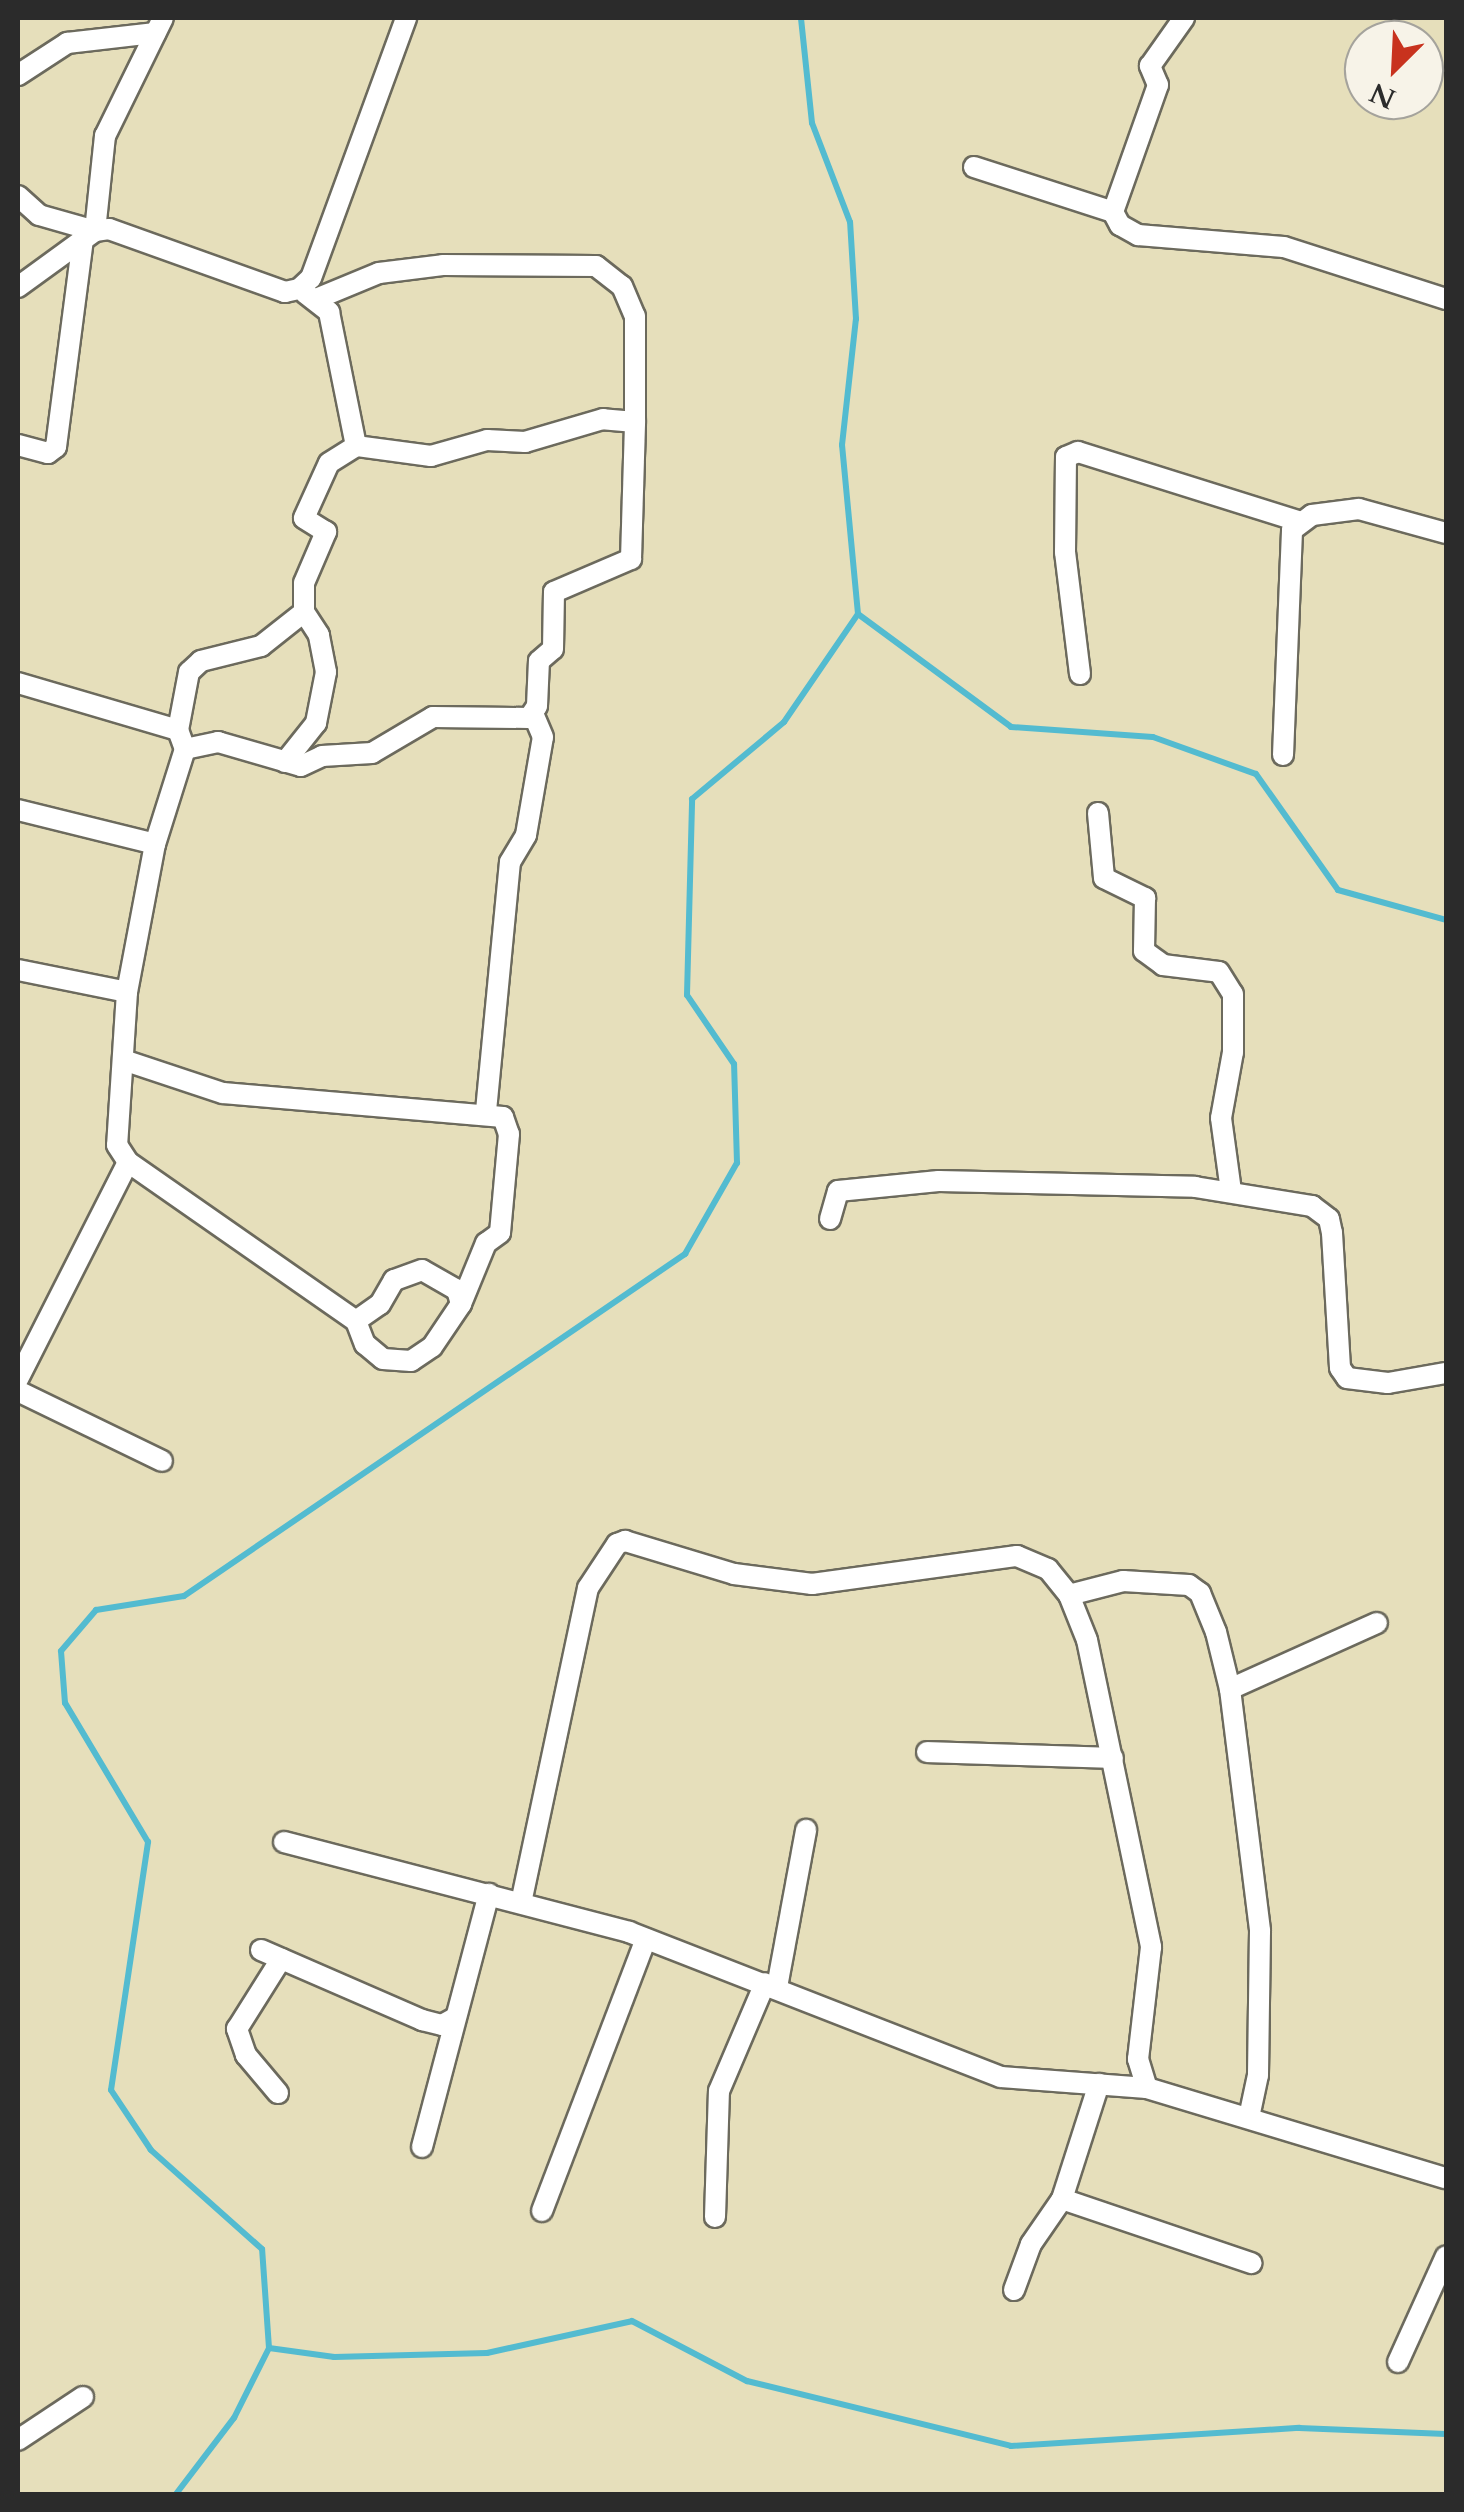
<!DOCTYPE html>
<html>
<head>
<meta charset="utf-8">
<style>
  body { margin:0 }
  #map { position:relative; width:1464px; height:2512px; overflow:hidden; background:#e6dfbb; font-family:Cardo,serif }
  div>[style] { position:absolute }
  .stream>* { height:6px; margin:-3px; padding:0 3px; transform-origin:3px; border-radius:3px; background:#53bbd0 }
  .roads { filter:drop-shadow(2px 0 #6c6a5d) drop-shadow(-2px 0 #6c6a5d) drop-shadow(0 2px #6c6a5d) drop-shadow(0 -2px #6c6a5d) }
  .street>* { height:20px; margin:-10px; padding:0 10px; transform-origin:10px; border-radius:10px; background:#fff }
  span { translate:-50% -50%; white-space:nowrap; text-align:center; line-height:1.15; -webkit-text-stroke:8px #f7f3e8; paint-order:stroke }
  .frame { position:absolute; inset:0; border:20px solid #2b2b2b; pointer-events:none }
  .north { position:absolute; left:1344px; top:20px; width:100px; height:100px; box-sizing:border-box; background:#f7f3e8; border:2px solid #a5a39c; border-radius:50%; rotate:204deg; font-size:28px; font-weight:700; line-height:40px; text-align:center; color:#2b2b2b }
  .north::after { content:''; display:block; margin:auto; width:35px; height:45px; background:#c8321e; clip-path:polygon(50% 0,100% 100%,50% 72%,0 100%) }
</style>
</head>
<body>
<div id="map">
  <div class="stream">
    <i style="left:858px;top:614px;width:190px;rotate:36.4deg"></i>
    <i style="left:1011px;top:727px;width:142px;rotate:4deg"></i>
    <i style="left:1153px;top:737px;width:109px;rotate:19.8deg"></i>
    <i style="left:1256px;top:774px;width:142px;rotate:54.7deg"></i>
    <i style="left:1338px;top:890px;width:112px;rotate:15.5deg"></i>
    <i style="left:269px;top:2348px;width:66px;rotate:7.9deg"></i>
    <i style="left:334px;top:2357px;width:153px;rotate:-1.5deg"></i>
    <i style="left:487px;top:2353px;width:148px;rotate:-12.4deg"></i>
    <i style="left:632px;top:2321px;width:130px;rotate:27.6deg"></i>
    <i style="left:747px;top:2381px;width:272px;rotate:13.8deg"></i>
    <i style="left:1011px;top:2446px;width:289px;rotate:-3.6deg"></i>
    <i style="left:1299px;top:2428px;width:147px;rotate:2.3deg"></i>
    <i style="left:176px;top:2494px;width:96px;rotate:-52.7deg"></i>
    <i style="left:234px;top:2418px;width:78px;rotate:-63.4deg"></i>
    <i style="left:269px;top:2348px;width:99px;rotate:-94deg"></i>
    <i style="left:262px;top:2249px;width:149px;rotate:-138.3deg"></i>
    <i style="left:151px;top:2150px;width:72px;rotate:-123.7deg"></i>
    <i style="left:111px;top:2090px;width:251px;rotate:-81.5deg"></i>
    <i style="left:148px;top:1842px;width:162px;rotate:-120.8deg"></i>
    <i style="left:65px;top:1703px;width:52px;rotate:-94.4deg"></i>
    <i style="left:61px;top:1651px;width:54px;rotate:-49.5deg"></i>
    <i style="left:96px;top:1610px;width:89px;rotate:-9deg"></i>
    <i style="left:184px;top:1596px;width:607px;rotate:-34.32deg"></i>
    <i style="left:685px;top:1254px;width:105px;rotate:-60.3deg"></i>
    <i style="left:737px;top:1163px;width:99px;rotate:-91.7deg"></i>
    <i style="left:734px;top:1064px;width:83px;rotate:-124.3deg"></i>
    <i style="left:687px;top:995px;width:196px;rotate:-88.5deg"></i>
    <i style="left:692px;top:799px;width:120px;rotate:-39.9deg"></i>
    <i style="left:784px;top:722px;width:131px;rotate:-55.6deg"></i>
    <i style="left:858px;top:614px;width:170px;rotate:-95.4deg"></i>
    <i style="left:842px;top:445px;width:127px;rotate:-83.7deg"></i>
    <i style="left:856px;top:319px;width:97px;rotate:-93.5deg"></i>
    <i style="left:850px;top:222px;width:106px;rotate:-111deg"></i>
    <i style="left:812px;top:123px;width:106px;rotate:-96deg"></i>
  </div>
  <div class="roads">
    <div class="street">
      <i style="left:18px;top:75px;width:59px;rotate:-33.1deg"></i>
      <i style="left:67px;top:43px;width:89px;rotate:-6.5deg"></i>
      <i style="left:974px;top:167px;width:146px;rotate:17.9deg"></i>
      <i style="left:1113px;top:212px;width:15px;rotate:62deg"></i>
      <i style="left:1120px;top:225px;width:21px;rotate:29deg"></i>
      <i style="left:1138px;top:235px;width:146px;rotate:4.7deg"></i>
      <i style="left:1284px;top:247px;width:170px;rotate:17.8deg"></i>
      <i style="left:18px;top:196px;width:28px;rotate:42deg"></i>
      <i style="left:39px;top:215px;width:58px;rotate:15.9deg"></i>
      <i style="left:95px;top:231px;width:14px;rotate:-8deg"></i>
      <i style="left:109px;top:229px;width:187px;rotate:19.7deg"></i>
      <i style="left:285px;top:292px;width:14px;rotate:-12deg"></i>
      <i style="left:299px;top:289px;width:16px;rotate:-43deg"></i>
      <i style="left:311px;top:278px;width:277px;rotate:-69.9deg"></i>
      <i style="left:1113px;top:212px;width:135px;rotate:-70.5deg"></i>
      <i style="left:1158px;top:85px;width:21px;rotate:-113deg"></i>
      <i style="left:1150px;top:66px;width:59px;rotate:-54.7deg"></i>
      <i style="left:18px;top:287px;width:95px;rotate:-36deg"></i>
      <i style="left:95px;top:231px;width:96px;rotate:-84deg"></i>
      <i style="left:105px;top:136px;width:131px;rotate:-63.8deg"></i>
      <i style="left:305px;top:293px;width:31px;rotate:38deg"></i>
      <i style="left:329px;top:312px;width:137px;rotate:78.6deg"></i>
      <i style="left:316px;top:299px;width:68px;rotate:-22.4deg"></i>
      <i style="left:379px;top:273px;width:64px;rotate:-7.1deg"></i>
      <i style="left:443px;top:265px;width:153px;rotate:0.4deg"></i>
      <i style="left:596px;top:266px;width:33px;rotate:38deg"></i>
      <i style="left:622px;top:286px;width:33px;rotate:67deg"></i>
      <i style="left:635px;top:316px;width:106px;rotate:90deg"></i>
      <i style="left:635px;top:422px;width:32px;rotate:-175deg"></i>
      <i style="left:603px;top:419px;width:81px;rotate:163.6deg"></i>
      <i style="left:525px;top:442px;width:38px;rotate:-177deg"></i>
      <i style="left:487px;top:440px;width:58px;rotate:164.1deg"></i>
      <i style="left:431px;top:456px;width:76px;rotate:-172.4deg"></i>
      <i style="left:18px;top:445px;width:31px;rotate:15deg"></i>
      <i style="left:48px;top:453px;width:10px;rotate:-37deg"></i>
      <i style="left:56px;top:447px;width:209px;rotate:-82.6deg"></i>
      <i style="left:304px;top:612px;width:55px;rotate:141.7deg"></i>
      <i style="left:261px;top:646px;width:62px;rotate:166deg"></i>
      <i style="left:201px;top:661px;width:16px;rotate:137deg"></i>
      <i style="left:189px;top:672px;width:59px;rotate:100.7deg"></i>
      <i style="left:178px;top:730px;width:20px;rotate:70deg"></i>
      <i style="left:185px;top:749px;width:100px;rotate:107.5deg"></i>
      <i style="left:155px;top:844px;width:151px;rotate:100.7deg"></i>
      <i style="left:127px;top:992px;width:153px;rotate:93.7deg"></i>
      <i style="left:117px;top:1145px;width:20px;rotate:57deg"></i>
      <i style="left:128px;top:1162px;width:278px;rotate:34.9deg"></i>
      <i style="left:356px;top:1321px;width:25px;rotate:69deg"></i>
      <i style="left:365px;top:1344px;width:23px;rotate:40deg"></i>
      <i style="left:383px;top:1359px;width:28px;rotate:4deg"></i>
      <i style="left:411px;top:1361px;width:25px;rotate:-34deg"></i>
      <i style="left:432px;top:1347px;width:52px;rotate:-56deg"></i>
      <i style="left:461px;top:1304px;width:15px;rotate:-106deg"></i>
      <i style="left:457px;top:1290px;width:40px;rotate:-150.3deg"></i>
      <i style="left:422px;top:1270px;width:30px;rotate:160deg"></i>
      <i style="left:394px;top:1280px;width:28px;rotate:120deg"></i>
      <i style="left:380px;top:1304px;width:29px;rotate:145deg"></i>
      <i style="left:1080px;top:674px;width:123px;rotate:-97deg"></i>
      <i style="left:1065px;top:552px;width:95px;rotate:-89.4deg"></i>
      <i style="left:1066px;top:457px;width:13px;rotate:-23deg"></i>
      <i style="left:1078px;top:452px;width:234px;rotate:17.4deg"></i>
      <i style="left:18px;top:683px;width:167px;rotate:16.4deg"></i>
      <i style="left:185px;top:749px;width:34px;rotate:-12deg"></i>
      <i style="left:218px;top:742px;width:86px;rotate:16.1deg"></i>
      <i style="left:301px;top:766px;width:23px;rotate:-25deg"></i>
      <i style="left:322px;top:756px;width:50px;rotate:-3.4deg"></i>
      <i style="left:372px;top:753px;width:71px;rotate:-30.5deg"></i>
      <i style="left:433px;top:717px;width:96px;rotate:0.6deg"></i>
      <i style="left:529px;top:718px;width:14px;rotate:-56deg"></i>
      <i style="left:537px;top:706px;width:45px;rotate:-87.5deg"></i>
      <i style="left:539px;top:661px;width:18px;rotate:-41deg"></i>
      <i style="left:553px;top:649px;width:57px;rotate:-89deg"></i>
      <i style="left:554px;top:592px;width:84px;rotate:-23.2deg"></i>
      <i style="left:631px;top:559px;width:137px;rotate:-88.3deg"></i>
      <i style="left:1283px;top:755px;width:225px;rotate:-87.7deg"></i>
      <i style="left:1292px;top:530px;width:25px;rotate:-37deg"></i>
      <i style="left:1312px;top:515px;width:47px;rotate:-7.3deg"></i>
      <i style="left:1359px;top:509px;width:90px;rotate:15.4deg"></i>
      <i style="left:285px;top:762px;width:50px;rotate:-51.5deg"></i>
      <i style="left:316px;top:723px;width:52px;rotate:-78.9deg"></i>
      <i style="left:326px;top:672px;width:38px;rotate:-101deg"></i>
      <i style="left:319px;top:635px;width:27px;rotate:-123deg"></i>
      <i style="left:304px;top:612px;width:29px;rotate:-90deg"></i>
      <i style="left:304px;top:583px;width:56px;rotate:-66.7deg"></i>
      <i style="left:326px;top:532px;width:26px;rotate:-148deg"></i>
      <i style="left:304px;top:518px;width:60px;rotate:-65.6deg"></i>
      <i style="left:329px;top:463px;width:32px;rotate:-32deg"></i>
      <i style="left:18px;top:810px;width:141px;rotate:13.9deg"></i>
      <i style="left:1098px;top:813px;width:65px;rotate:84.7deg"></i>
      <i style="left:1104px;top:878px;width:46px;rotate:26deg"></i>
      <i style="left:1145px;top:898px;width:53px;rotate:91.1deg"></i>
      <i style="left:1144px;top:951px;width:24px;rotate:36deg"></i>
      <i style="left:1163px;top:965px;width:56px;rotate:7.1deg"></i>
      <i style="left:1219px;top:972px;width:26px;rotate:58deg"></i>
      <i style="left:1233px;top:994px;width:58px;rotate:90deg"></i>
      <i style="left:1233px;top:1052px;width:67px;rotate:100.3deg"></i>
      <i style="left:1221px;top:1118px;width:74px;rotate:82.2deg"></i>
      <i style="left:18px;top:970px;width:111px;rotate:11.4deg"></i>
      <i style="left:126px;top:1061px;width:102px;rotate:18.3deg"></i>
      <i style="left:223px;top:1093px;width:281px;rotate:4.9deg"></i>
      <i style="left:503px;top:1117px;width:18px;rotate:71deg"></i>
      <i style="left:509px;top:1134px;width:99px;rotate:95.2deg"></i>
      <i style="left:500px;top:1233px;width:17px;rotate:144deg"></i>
      <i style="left:486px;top:1243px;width:66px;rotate:112.3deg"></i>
      <i style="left:486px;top:1111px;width:250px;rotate:-84.5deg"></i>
      <i style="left:510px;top:862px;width:31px;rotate:-59deg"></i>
      <i style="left:526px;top:835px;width:99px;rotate:-80.2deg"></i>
      <i style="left:543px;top:737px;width:25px;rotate:-113deg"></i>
      <i style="left:830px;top:1219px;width:29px;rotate:-74deg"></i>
      <i style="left:838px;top:1191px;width:101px;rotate:-5.7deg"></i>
      <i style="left:939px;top:1181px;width:256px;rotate:1.3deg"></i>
      <i style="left:1195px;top:1187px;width:119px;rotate:9.2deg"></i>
      <i style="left:1312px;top:1206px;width:21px;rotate:37deg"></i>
      <i style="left:1329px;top:1219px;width:14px;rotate:78deg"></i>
      <i style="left:1332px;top:1233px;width:135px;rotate:86.6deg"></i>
      <i style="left:1340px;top:1368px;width:12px;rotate:55deg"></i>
      <i style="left:1347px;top:1378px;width:41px;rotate:7deg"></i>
      <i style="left:1388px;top:1383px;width:59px;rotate:-9.8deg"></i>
      <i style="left:18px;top:1379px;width:243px;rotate:-63.1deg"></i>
      <i style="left:18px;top:1391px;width:160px;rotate:25.9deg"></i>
      <i style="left:1069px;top:1595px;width:56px;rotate:-14.5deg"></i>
      <i style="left:1123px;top:1581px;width:66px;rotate:3.5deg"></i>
      <i style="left:1189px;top:1585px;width:14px;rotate:36deg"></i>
      <i style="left:1200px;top:1593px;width:42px;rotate:67.7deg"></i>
      <i style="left:1216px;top:1632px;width:59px;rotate:76.2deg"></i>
      <i style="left:1230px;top:1689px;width:244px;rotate:82.9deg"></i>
      <i style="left:1260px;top:1931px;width:144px;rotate:90.8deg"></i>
      <i style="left:1258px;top:2075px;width:40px;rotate:102deg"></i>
      <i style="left:1230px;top:1689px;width:161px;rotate:-24.2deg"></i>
      <i style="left:927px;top:1752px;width:186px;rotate:1.8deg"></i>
      <i style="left:284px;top:1842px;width:357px;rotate:14.6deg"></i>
      <i style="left:629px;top:1932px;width:399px;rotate:21.3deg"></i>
      <i style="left:1001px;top:2077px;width:146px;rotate:4.3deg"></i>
      <i style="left:1147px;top:2088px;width:312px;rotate:16.8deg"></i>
      <i style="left:521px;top:1903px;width:322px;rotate:-78deg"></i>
      <i style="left:588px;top:1588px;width:53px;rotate:-56.6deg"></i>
      <i style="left:617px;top:1544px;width:9px;rotate:-21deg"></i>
      <i style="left:625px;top:1541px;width:114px;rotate:16.8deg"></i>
      <i style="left:734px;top:1574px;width:79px;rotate:7.3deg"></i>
      <i style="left:812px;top:1584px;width:207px;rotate:-7.8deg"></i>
      <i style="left:1017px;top:1556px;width:34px;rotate:23deg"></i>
      <i style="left:1048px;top:1569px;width:33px;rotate:51deg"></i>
      <i style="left:1069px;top:1595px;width:48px;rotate:68.2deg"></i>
      <i style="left:1087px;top:1640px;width:314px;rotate:78.2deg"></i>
      <i style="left:1151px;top:1947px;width:113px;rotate:96.6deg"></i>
      <i style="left:1138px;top:2059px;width:30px;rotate:73deg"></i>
      <i style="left:261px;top:1950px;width:176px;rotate:23.5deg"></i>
      <i style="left:422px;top:2020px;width:21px;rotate:14deg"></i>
      <i style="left:442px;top:2025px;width:13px;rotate:-29deg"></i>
      <i style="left:777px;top:1987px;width:160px;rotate:-79.5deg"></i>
      <i style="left:278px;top:2093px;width:50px;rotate:-130.1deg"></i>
      <i style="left:246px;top:2055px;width:28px;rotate:-109deg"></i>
      <i style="left:237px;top:2029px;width:83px;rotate:-57.8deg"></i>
      <i style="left:422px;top:2147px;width:262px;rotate:-75.2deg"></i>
      <i style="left:1062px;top:2199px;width:200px;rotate:18.7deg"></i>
      <i style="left:542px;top:2211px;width:291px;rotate:-69.1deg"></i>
      <i style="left:715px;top:2217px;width:126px;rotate:-88.2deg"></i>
      <i style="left:719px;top:2091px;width:117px;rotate:-66.9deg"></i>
      <i style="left:1014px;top:2290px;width:49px;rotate:-69.7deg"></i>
      <i style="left:1031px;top:2244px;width:55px;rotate:-55.4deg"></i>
      <i style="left:1062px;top:2199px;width:121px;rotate:-72.2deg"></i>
      <i style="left:1398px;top:2362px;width:116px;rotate:-65.6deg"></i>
      <i style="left:18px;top:2440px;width:78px;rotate:-33.5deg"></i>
    </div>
  </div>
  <div class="frame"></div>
  <div class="north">N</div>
</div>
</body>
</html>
